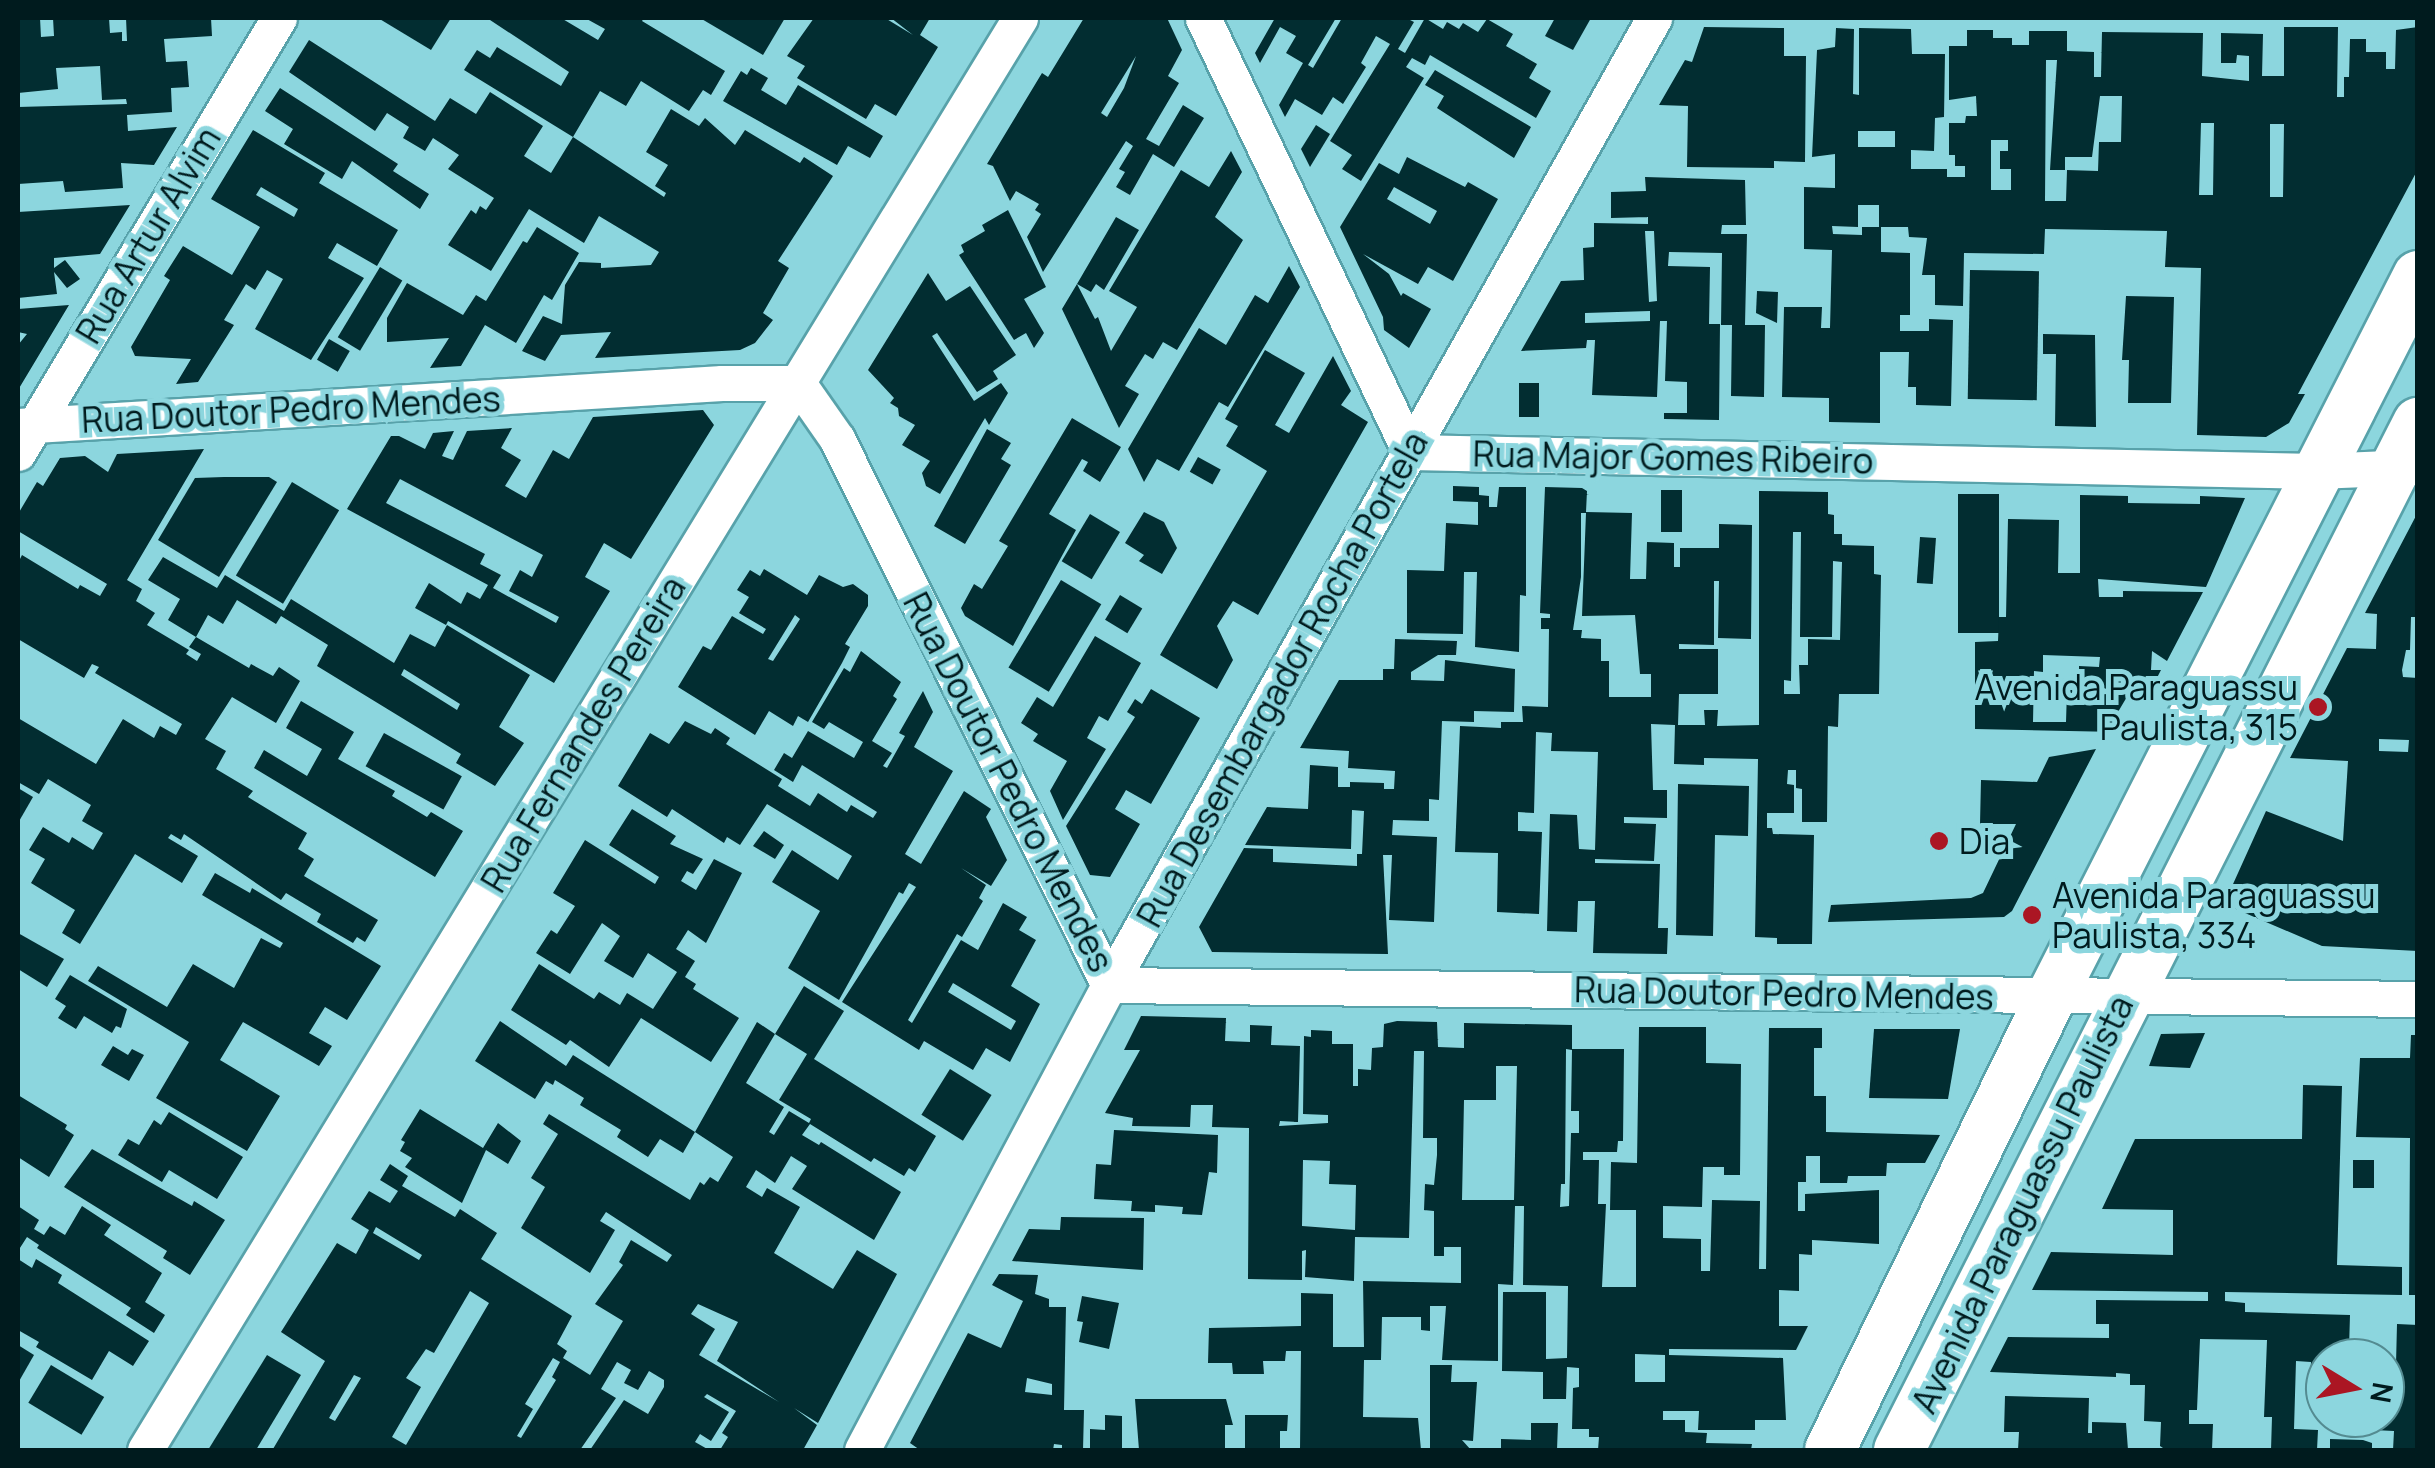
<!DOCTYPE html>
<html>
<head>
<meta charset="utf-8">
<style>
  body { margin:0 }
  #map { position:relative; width:2435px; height:1468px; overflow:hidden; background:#8cd6de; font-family:Manrope,sans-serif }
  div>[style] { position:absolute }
  .building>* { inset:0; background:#022d31; transform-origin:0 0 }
  .roads { filter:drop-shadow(2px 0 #58a2aa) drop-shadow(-2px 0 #58a2aa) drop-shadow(0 2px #58a2aa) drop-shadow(0 -2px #58a2aa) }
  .street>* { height:35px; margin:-17.5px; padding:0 17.5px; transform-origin:17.5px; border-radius:17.5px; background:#fff }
  .secondary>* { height:50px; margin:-25px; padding:0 25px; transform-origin:25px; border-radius:25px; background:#fff }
  .dots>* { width:28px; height:28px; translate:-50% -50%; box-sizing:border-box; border:5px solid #8cd6de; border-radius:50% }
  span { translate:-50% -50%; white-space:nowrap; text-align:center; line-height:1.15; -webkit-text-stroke:10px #8cd6de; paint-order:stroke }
  .street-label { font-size:35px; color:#001b1e }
  .poi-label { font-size:35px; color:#001b1e }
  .right { translate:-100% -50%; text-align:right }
  .left { translate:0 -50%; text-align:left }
  .frame { position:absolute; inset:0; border:20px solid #001b1e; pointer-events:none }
  .north { position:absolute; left:2305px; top:1338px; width:100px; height:100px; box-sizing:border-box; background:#8cd6de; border:2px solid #548b91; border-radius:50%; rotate:100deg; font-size:28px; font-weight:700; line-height:40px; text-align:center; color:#001b1e }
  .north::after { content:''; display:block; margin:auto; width:35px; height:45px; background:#ab1623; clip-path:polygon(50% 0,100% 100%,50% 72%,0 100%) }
</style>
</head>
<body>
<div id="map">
  <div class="building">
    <i style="clip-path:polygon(18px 18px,40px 18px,41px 37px,54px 36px,53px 18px,109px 18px,110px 33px,122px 32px,122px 41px,127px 41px,126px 18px,211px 18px,212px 36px,164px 39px,166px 62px,187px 61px,189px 87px,171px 88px,172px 112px,127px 115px,128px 131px,177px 127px,154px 165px,121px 163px,123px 188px,65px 192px,63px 181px,18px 184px,18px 107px,127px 104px,126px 99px,102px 100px,100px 66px,56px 68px,58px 89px,18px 93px)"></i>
    <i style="clip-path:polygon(378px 18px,451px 18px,431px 50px)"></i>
    <i style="clip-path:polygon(487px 18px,561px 18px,598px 40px,605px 29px,585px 18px,644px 18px,642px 21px,725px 71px,711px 95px,703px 90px,689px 111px,641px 81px,626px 106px,600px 91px,573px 137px,664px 197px,666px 193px,655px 186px,668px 165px,646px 152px,671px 109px,699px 126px,705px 118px,735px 145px,745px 130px,800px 163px,804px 157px,833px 176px,778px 261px,789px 268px,763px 313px,773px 320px,755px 343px,740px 350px,595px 358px,611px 332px,561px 335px,545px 361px,522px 351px,543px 316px,562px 324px,565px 285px,579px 262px,601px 263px,601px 268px,651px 265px,659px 252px,599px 216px,584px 243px,529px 209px,491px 271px,448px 245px,471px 210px,476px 214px,480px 206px,486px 210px,494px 198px,448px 169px,459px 155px,433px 138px,425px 151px,403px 138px,409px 127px,387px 113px,375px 131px,289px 72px,309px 40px,435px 121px,450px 98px,476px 114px,490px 92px,543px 126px,524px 156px,551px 173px,573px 137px,464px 70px,477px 50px,490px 58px,497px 47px,561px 86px,569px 72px)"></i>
    <i style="clip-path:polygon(700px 18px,785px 18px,763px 55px)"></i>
    <i style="clip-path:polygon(814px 18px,885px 18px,913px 35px,891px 18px,930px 18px,920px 35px,938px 47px,896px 116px,875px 104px,866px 119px,797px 78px,805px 66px,787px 56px)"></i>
    <i style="clip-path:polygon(evenodd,1084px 18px,1167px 18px,1182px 50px,1168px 76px,1179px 83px,1146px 139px,1159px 146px,1183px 105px,1204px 118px,1174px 167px,1153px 154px,1130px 195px,1116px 187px,1125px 172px,1119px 169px,1133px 146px,1126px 141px,1043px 272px,1027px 237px,1041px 214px,1035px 210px,1039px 204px,1016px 191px,1010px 201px,993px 166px,987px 164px,1042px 73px,1048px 77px,1084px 18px,1136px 56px,1124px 88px,1107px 117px,1101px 113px,1136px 56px)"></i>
    <i style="clip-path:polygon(1275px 18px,1336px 18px,1308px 65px,1313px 68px,1342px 18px,1406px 18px,1414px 22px,1398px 49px,1405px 53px,1425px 18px,1443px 29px,1447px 22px,1459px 29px,1463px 23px,1478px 32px,1487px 19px,1513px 34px,1506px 46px,1537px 64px,1529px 78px,1551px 91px,1536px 118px,1430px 55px,1425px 65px,1412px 58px,1406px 67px,1424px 78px,1361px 181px,1342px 169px,1352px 155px,1330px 141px,1390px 44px,1376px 36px,1361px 63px,1366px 67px,1343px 104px,1333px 97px,1322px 115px,1295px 99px,1285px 117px,1279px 105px,1303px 63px,1286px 53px,1296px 36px,1280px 27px,1260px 63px,1255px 53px)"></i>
    <i style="clip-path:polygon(1555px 18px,1591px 18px,1573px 50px,1545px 36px)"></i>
    <i style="clip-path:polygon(1704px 27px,1784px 28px,1784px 56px,1806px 56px,1805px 162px,1774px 161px,1774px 168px,1687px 167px,1688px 106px,1659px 105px,1685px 60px,1692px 62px)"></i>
    <i style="clip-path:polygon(evenodd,2284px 27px,2338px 27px,2337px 97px,2344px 97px,2344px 77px,2349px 77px,2350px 39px,2366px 39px,2366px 52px,2386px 52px,2386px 69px,2395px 69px,2396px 30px,2418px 27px,2418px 169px,2298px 394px,2305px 394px,2289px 423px,2266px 437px,2197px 435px,2201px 268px,2165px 267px,2167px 231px,2045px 229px,2044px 254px,1964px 253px,1963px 306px,1935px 305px,1935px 275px,1922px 275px,1927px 238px,1909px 237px,1908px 227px,1879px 227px,1879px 205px,1858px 205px,1858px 227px,1832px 226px,1833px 234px,1862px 235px,1862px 227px,1881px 227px,1881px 252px,1910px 253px,1910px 315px,1900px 315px,1900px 331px,1929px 331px,1929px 319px,1953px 320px,1951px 406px,1916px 405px,1916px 387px,1908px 387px,1909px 352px,1880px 352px,1880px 423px,1829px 422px,1829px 398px,1782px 397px,1784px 307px,1822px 307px,1821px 328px,1830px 328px,1832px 250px,1804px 249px,1804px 187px,1835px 188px,1835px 154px,1812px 157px,1817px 50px,1835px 47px,1836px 28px,1854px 29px,1853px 94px,1859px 95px,1859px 28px,1911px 29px,1912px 54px,1945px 54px,1944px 117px,1935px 118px,1934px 151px,1911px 150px,1911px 169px,1947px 169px,1947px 177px,1965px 177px,1965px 166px,1955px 166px,1955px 155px,1949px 155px,1949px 123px,1965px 123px,1966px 116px,1977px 116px,1976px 96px,1949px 100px,1949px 46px,1967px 46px,1967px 30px,1993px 30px,1993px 38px,2012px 38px,2012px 45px,2029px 45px,2029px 31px,2067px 31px,2067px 51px,2094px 52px,2094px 77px,2101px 77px,2102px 32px,2203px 33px,2202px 76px,2249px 81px,2249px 56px,2237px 55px,2236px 63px,2221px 63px,2221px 33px,2263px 34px,2262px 76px,2284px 76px,2284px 27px,2046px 60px,2057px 60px,2050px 170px,2065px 170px,2065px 157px,2092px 157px,2100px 96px,2122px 96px,2121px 142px,2099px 142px,2098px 171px,2067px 170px,2066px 201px,2045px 201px,2046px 60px,2284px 27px,2201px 123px,2214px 123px,2213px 195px,2199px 195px,2201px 123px,2284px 27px,2270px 124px,2284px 124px,2283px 197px,2270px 197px,2270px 124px,2284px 27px,1858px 131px,1895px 131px,1895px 147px,1858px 147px,1858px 131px,2284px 27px,1991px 140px,2008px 140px,2008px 151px,2000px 151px,2000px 169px,2011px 169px,2011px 190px,1991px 190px,1991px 140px)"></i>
    <i style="clip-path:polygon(751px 68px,768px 78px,761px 90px,786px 105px,798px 85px,883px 136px,870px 158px,848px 146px,837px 165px,723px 101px,741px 71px,747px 75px)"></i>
    <i style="clip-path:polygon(1435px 70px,1531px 127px,1514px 158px,1437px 108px,1444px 96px,1425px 85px)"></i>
    <i style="clip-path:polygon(280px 88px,398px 164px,393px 171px,429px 194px,420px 209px,352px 161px,342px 179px,284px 144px,293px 129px,265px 111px)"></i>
    <i style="clip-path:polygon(1316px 125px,1330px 134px,1310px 167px,1301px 149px)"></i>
    <i style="clip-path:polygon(evenodd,253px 130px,325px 173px,319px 183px,398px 230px,377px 266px,337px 243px,328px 258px,364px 278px,311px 360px,255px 329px,283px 279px,267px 270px,255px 290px,246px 284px,224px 320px,234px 325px,198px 382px,176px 384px,191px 359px,135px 356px,131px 347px,170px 280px,164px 276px,183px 246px,232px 275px,260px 227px,211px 199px,253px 130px,261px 187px,298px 209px,294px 217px,256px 195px,261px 187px)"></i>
    <i style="clip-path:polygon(1231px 151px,1242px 172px,1215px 217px,1243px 240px,1177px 350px,1163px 342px,1153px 359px,1145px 354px,1125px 386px,1139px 394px,1119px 428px,1062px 309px,1077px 284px,1095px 319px,1098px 317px,1111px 351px,1137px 307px,1109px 291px,1181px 170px,1209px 187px)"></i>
    <i style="clip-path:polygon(evenodd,1407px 157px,1465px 187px,1468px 182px,1498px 199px,1453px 281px,1428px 267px,1418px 284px,1363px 254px,1389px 274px,1401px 296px,1403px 293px,1431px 309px,1409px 348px,1384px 330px,1383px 317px,1340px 227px,1379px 163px,1399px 174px,1407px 157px,1394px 187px,1437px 211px,1430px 224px,1387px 199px,1394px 187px)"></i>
    <i style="clip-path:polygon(evenodd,1645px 177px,1745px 180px,1746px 225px,1722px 225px,1721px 234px,1747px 234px,1745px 325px,1765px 325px,1764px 397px,1731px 396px,1732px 325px,1721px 325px,1722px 253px,1669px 252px,1668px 266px,1710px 267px,1709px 324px,1720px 324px,1719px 420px,1664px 419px,1664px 413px,1687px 413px,1687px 382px,1665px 381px,1667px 321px,1660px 321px,1657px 397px,1592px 395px,1595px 340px,1587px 340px,1586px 348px,1521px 351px,1561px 281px,1584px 280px,1583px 248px,1594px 247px,1594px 223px,1648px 224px,1648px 217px,1611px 218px,1611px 192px,1646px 191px,1645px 177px,1645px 231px,1654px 231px,1657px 301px,1649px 302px,1645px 231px,1645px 177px,1650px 311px,1650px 321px,1585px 323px,1585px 313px,1650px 311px)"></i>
    <i style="clip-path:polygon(130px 205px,100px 254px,54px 258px,54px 268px,65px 260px,80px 279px,67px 288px,54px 272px,57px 294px,18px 298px,18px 212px)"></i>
    <i style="clip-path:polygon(1008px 210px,1046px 287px,1024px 299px,1044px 333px,1034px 348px,1026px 333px,1014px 340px,959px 255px,964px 252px,961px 245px,985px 231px,982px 225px)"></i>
    <i style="clip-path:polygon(1116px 217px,1139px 230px,1104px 290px,1096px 284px,1091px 292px,1077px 284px)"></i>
    <i style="clip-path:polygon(537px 227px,579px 253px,552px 300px,544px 295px,516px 343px,485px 325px,461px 366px,430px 368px,449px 338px,387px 342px,387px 318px,407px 283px,463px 315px,476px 295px,486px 301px,523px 241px,527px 243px)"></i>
    <i style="clip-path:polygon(1289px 266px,1300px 287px,1228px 407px,1219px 402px,1179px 471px,1157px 459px,1144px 482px,1128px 449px,1199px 328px,1226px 345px,1255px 295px,1268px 303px)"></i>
    <i style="left:380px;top:267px;width:26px;height:82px;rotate:31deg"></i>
    <i style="left:1970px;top:270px;width:69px;height:129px;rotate:1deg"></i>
    <i style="clip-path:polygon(928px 273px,946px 301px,970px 286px,1016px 355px,993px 371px,998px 379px,977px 392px,937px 333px,932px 336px,974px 401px,1001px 383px,1008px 393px,989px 425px,985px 418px,940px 494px,926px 486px,922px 473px,930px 461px,902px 445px,915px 425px,899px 416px,898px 408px,890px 403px,894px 398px,868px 370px)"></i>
    <i style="clip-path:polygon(1757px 291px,1778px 292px,1777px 323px,1756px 313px)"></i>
    <i style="clip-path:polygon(2126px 296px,2174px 297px,2171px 403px,2128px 403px,2129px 360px,2122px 360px)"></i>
    <i style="clip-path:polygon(69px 305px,18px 390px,18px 345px,27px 334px,18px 332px,18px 309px)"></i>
    <i style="clip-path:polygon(2043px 334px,2095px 335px,2096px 427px,2055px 426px,2056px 354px,2043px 354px)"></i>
    <i style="left:329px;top:339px;width:24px;height:24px;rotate:30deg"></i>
    <i style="clip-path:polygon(1265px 350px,1305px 373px,1275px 425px,1289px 433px,1333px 356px,1351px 391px,1341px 405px,1368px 422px,1258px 615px,1233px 601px,1217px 626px,1233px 660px,1217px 689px,1160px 655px,1267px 471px,1226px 446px,1238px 426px,1225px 419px)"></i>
    <i style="left:1519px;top:383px;width:20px;height:34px"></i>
    <i style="clip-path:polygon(evenodd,703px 410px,714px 425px,631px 559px,604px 543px,585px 577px,610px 591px,554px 683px,448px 621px,446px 625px,415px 608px,429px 583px,461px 604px,467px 592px,480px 599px,488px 585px,347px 509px,391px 436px,399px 436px,425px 449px,433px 433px,454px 431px,442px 456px,453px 460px,467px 431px,512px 428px,501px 448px,521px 460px,505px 486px,526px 498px,553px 450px,569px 459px,593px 417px,703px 410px,400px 479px,543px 555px,532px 577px,520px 570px,509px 591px,559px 617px,556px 623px,493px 588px,501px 575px,480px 564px,485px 554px,386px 503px,400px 479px)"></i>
    <i style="clip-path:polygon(1072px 418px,1121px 447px,1100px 482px,1083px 471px,1088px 462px,1082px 459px,1049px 514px,1076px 530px,1013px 646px,965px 616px,961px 608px,974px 584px,982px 589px,1008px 546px,999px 541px)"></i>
    <i style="clip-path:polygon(987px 429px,1011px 443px,1001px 459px,1011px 465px,965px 544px,934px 526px)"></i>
    <i style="clip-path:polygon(204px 449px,127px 580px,142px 589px,136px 601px,155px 613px,147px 625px,189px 650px,186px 654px,197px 661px,201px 654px,189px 647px,196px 637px,249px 668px,251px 664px,273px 676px,279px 667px,300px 681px,276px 723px,232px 697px,205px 739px,226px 751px,216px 769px,253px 791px,248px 797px,307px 833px,298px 849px,314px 859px,304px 876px,378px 920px,365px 942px,357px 937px,353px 943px,317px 922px,321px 914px,286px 893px,281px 900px,184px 834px,181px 840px,171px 834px,168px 838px,198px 856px,182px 883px,135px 854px,80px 944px,62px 933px,75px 910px,31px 883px,45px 859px,29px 850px,43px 827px,69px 843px,72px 837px,93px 850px,103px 833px,82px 821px,91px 805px,48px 779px,39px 794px,18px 782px,18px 718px,96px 764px,123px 719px,154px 738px,160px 726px,176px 735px,182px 724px,95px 673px,99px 667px,92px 664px,84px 678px,18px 639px,18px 563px,22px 555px,78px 589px,80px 585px,100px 596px,107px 584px,18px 531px,18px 514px,37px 482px,43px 486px,60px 458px,85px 456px,108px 472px,117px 454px)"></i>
    <i style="left:1198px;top:457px;width:26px;height:17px;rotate:29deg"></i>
    <i style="clip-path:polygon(224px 477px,269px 477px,277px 482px,219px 577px,158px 540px,195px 478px)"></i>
    <i style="left:292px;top:482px;width:55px;height:109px;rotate:31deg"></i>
    <i style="clip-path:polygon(1453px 486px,1479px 487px,1479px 495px,1489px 496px,1489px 507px,1497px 507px,1499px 487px,1526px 487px,1526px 596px,1520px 595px,1519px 652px,1475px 647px,1477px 572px,1464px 572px,1463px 634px,1407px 633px,1407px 570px,1444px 571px,1446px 523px,1478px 525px,1478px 502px,1453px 501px)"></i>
    <i style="clip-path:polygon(evenodd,1545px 487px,1582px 488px,1587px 491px,1586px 512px,1632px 513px,1630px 579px,1646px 579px,1647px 542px,1674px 543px,1674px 567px,1680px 567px,1680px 548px,1719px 548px,1719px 524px,1752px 525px,1751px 639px,1718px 638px,1719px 581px,1714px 581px,1714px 645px,1679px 644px,1679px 649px,1718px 649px,1718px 694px,1679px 694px,1678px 725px,1705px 725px,1704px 710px,1718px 710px,1717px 726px,1759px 725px,1759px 491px,1828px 492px,1828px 514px,1834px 515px,1834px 534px,1842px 534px,1842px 545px,1874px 546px,1874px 574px,1881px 575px,1879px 694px,1839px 694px,1838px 727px,1828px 726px,1827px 822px,1802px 822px,1802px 789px,1796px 788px,1796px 770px,1788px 770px,1787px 784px,1794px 785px,1794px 813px,1767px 813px,1767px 828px,1772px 828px,1773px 834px,1814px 835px,1812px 944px,1777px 944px,1777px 938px,1755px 937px,1758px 759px,1704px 758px,1704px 765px,1674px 764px,1675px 725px,1651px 724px,1653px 790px,1667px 790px,1667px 818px,1624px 817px,1624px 823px,1656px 824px,1654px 861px,1595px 859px,1595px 863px,1660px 864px,1658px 928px,1668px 928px,1667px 954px,1593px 953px,1595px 901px,1578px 901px,1577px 932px,1547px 931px,1550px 814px,1577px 815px,1579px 849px,1595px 850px,1598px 752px,1551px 751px,1552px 733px,1536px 732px,1534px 813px,1518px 812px,1518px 831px,1542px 832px,1539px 914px,1497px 912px,1498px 853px,1455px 852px,1460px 726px,1501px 728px,1501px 722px,1523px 722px,1522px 706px,1548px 707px,1549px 629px,1541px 629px,1541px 618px,1550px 618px,1550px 614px,1540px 613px,1545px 487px,1581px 513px,1586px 513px,1582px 616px,1635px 615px,1640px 674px,1651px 674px,1651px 697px,1609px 697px,1609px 661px,1601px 661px,1601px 639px,1581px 638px,1582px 630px,1573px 630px,1581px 577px,1581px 513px,1545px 487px,1793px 532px,1801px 532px,1800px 637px,1832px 637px,1833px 561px,1842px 562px,1840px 640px,1808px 639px,1808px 665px,1799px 665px,1800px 694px,1784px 694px,1784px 680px,1791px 681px,1793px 532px)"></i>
    <i style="left:1661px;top:490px;width:21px;height:42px"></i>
    <i style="left:1958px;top:494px;width:41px;height:139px"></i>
    <i style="clip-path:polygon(evenodd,2080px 495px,2128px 496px,2128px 503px,2200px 504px,2200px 496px,2245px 498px,2206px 587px,2098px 579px,2099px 597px,2123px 597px,2123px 591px,2203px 592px,2167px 661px,2152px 651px,2151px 670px,2161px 670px,2147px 697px,2128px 695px,2118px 712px,2118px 732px,1975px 729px,1975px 642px,1998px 641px,1999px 617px,2006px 617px,2008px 519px,2059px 520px,2058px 573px,2080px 573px,2080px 495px,2043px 655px,2100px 657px,2099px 667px,2079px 666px,2079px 690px,2067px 690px,2066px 722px,2033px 722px,2034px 671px,2043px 672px,2043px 655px)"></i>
    <i style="clip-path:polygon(1144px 512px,1164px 522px,1177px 548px,1162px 574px,1139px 561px,1144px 555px,1125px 543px)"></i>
    <i style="clip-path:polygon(evenodd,2418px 512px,2418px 617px,2411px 617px,2410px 650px,2406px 650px,2402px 670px,2403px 677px,2418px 678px,2418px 951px,2322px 946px,2224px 904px,2266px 811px,2343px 841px,2348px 761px,2290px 758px,2347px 648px,2376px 649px,2377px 614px,2365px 613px,2418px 512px,2379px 739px,2409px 740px,2408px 752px,2379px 751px,2379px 739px)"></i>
    <i style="left:1090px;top:514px;width:35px;height:55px;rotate:31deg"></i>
    <i style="left:1920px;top:537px;width:16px;height:46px;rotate:4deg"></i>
    <i style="clip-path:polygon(evenodd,163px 557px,217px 588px,225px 575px,284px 611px,291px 599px,394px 663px,410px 634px,435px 647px,447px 625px,530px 675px,499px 727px,524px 743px,495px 786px,456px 763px,461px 754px,317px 666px,328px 645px,281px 616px,276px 624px,237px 600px,223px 624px,208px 615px,196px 637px,168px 620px,180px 599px,148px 580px,163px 557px,404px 669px,460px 704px,457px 710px,401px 675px,404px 669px)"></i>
    <i style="clip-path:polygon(evenodd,764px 569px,807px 595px,819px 575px,843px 587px,853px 584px,868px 595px,868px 606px,845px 644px,850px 647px,842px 663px,808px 722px,798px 716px,793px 726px,769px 711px,755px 735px,678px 687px,703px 646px,711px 650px,732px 616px,763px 634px,766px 629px,739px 613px,749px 597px,737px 590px,750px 570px,760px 576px,764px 569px,795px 615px,800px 619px,773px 661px,768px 659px,795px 615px)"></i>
    <i style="left:1061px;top:580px;width:47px;height:102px;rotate:31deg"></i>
    <i style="left:1120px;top:595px;width:26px;height:29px;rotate:31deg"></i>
    <i style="clip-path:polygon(1095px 636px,1141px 663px,1108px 721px,1099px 716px,1087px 738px,1106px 749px,1063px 820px,1050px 791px,1067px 761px,1033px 741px,1038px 734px,1021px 723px,1037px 697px,1053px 707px)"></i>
    <i style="clip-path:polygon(1395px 639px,1457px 641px,1456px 655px,1438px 655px,1411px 672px,1411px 680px,1444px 681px,1445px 660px,1515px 669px,1514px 712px,1474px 711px,1474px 722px,1442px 721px,1439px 800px,1429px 799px,1429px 821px,1393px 820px,1392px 835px,1437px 837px,1434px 922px,1389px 920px,1392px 855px,1383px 855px,1388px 954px,1212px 952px,1199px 927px,1244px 848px,1273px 849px,1273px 862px,1357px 866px,1357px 854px,1362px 854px,1364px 811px,1352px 810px,1351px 849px,1245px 845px,1267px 807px,1308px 809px,1310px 765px,1338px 767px,1338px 787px,1350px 787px,1350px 782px,1384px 783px,1384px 789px,1394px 789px,1395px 771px,1348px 768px,1349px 751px,1300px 748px,1339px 680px,1383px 680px,1383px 669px,1394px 669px)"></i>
    <i style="clip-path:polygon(evenodd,861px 651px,901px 682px,893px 696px,897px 699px,872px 741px,892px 753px,883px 766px,887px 768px,905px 736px,899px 733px,923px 691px,933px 712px,914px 747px,953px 771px,905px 854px,921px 864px,964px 791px,991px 809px,986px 817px,1007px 860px,991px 886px,961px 868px,986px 885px,979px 898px,983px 901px,962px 937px,957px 934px,908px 1020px,912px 1023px,961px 940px,978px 950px,1003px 903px,1027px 917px,1019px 930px,1036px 940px,1011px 986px,1040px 1004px,1010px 1062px,986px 1048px,973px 1070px,924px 1041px,919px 1050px,842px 1002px,916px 887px,909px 883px,903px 894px,899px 892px,839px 1000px,788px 968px,820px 911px,772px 882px,792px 850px,838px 880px,852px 856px,767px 804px,740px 845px,727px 837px,724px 843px,672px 809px,667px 817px,618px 786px,650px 733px,669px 744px,685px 721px,711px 734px,715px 728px,730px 738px,726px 744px,782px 779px,778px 786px,810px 806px,818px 793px,847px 812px,851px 805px,873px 818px,877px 812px,802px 765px,793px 782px,774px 770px,784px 753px,792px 758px,808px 731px,854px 758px,863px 742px,829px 722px,824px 729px,812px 722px,844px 668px,850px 672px,861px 651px,953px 983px,1016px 1021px,1011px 1030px,948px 992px,953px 983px)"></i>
    <i style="clip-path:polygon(1151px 689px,1200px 718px,1151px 804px,1126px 790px,1115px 809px,1140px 824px,1110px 877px,1090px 875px,1066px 826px,1135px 717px,1127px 712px,1135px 699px,1142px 704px)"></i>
    <i style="clip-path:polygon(301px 701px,354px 732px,338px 759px,395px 791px,392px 796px,427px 817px,431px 812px,463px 831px,435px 877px,254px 768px,264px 750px,307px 776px,322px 749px,286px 728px)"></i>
    <i style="left:384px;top:733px;width:89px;height:38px;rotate:29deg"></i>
    <i style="clip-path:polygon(2096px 749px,2012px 911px,2004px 917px,1828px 922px,1831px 905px,1971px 898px,1983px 893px,2016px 824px,1980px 824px,1981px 780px,2037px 782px,2049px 757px)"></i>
    <i style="clip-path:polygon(1678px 784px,1749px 786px,1748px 836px,1715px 835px,1713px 936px,1676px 935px)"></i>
    <i style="clip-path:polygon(18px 788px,33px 797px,18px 823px)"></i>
    <i style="clip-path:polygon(632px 809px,676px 836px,670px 844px,703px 859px,693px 874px,687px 871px,681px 881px,696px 890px,714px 859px,742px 873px,706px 943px,688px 930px,676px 949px,695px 961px,685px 977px,696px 984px,693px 989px,739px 1018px,711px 1062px,641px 1018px,609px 1067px,570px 1040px,566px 1045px,511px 1010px,539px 964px,594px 999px,599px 992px,620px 1005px,627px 993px,653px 1009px,677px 972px,648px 953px,633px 978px,604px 961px,620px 936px,602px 923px,570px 974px,536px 953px,551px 930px,557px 934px,575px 906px,553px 893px,585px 840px,655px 884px,659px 877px,609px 845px)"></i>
    <i style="clip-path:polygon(764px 831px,784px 845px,775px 859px,753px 846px)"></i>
    <i style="clip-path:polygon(215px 873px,250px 893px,252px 888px,381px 966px,347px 1020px,325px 1007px,309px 1033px,332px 1046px,319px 1066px,243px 1022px,220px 1060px,280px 1096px,247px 1151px,156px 1098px,189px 1042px,88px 981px,98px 966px,167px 1007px,193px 964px,234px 988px,261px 938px,280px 948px,283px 943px,202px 895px)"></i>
    <i style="clip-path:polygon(18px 933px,64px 959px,47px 987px,18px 969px)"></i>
    <i style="clip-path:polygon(70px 975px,127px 1009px,121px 1028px,116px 1026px,112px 1033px,84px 1016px,76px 1029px,58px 1018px,66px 1006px,55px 999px)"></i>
    <i style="clip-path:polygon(evenodd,804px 986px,844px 1011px,814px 1059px,936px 1136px,915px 1172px,909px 1168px,904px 1176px,874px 1158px,871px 1162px,810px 1124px,802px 1135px,819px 1145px,821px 1142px,901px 1192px,874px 1240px,792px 1189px,807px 1166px,791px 1156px,775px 1183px,756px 1170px,746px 1187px,762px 1197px,767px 1188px,800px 1207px,774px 1253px,833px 1289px,857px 1250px,897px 1274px,818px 1423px,794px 1408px,817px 1425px,803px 1450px,720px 1450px,728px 1437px,722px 1433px,736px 1411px,707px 1394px,704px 1397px,729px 1412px,711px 1441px,700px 1434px,695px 1442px,709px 1450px,590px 1450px,624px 1400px,648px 1414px,664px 1387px,664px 1380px,649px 1371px,638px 1390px,624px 1383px,631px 1370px,617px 1362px,601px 1389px,616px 1398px,580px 1450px,273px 1449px,325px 1361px,281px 1332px,337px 1243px,356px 1254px,369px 1230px,351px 1219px,369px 1191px,390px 1203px,398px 1191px,380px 1180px,390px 1164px,408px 1176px,402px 1186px,455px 1217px,460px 1209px,497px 1233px,481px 1259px,572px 1316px,557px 1344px,567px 1351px,563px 1358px,590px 1375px,623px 1321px,595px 1304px,623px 1265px,619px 1262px,631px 1240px,667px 1262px,672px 1255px,606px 1212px,600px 1221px,615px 1230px,590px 1273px,521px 1228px,545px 1187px,531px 1178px,558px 1134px,543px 1124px,549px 1114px,690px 1200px,700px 1182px,704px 1185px,710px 1177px,718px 1182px,733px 1157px,695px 1132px,757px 1022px,775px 1034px,804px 986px,775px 1034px,807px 1054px,779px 1100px,811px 1119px,809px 1123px,789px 1111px,774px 1135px,769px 1132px,784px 1107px,746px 1083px,775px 1034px,804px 986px,376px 1227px,422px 1255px,419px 1260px,373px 1233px,376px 1227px,804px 986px,470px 1291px,489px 1303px,406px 1445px,392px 1437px,421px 1387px,406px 1378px,426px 1349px,434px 1353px,470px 1291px,804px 986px,698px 1304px,738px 1322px,717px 1361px,779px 1402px,699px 1355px,715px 1329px,691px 1314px,698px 1304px,804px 986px,553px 1358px,560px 1362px,552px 1377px,556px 1380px,521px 1438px,517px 1436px,533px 1409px,525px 1404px,553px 1358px,804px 986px,354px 1375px,361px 1378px,335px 1421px,329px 1418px,354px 1375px)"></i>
    <i style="clip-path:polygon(evenodd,1141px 1016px,1226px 1018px,1225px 1041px,1250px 1042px,1250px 1025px,1272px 1026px,1271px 1045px,1300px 1046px,1298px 1122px,1280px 1121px,1279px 1126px,1328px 1123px,1328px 1115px,1303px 1114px,1304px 1036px,1311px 1037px,1311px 1030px,1332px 1031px,1332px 1044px,1353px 1044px,1353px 1086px,1358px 1086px,1358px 1069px,1371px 1070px,1372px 1048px,1383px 1047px,1384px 1024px,1397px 1021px,1437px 1022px,1438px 1047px,1464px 1048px,1464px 1023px,1572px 1025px,1572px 1049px,1624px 1049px,1623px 1141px,1618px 1141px,1617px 1152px,1583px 1152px,1583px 1160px,1599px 1160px,1598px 1204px,1606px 1204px,1602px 1287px,1636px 1287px,1636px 1210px,1610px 1210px,1611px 1162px,1637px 1163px,1639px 1027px,1706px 1027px,1706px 1063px,1741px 1064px,1740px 1175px,1724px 1175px,1724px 1167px,1703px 1167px,1702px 1207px,1663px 1206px,1663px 1238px,1701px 1239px,1701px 1271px,1710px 1271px,1712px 1200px,1760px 1201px,1759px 1269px,1766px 1269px,1769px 1028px,1822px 1028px,1822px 1048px,1814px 1048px,1814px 1096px,1826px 1096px,1826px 1132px,1940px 1135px,1925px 1163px,1887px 1163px,1886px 1176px,1848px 1176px,1847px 1183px,1820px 1183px,1820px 1156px,1806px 1156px,1806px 1182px,1798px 1182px,1798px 1211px,1805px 1211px,1805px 1194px,1879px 1190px,1879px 1244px,1812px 1240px,1812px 1255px,1799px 1254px,1799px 1291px,1779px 1290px,1779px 1326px,1808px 1326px,1796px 1350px,1669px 1349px,1669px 1355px,1783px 1358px,1786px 1420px,1755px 1420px,1755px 1430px,1698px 1430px,1699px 1411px,1663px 1411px,1663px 1420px,1685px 1420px,1685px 1432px,1707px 1433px,1706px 1443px,1752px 1444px,1751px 1450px,1598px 1450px,1599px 1437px,1589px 1437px,1589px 1429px,1572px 1429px,1573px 1388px,1579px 1387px,1579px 1368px,1567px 1367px,1566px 1399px,1543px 1399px,1543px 1372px,1502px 1371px,1503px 1292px,1546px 1292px,1546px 1359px,1567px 1358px,1568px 1286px,1523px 1285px,1524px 1206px,1515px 1206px,1513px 1285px,1498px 1284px,1498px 1361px,1442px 1360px,1446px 1306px,1430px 1306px,1430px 1331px,1421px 1330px,1421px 1317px,1382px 1317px,1381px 1360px,1364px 1360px,1363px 1417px,1418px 1418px,1421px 1450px,1300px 1450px,1301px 1351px,1286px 1351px,1285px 1361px,1263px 1361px,1264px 1374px,1233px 1374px,1232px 1363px,1208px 1363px,1209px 1328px,1301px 1326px,1301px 1293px,1333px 1294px,1333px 1347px,1364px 1347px,1363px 1281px,1461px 1283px,1461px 1247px,1444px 1247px,1444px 1256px,1434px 1256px,1434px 1211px,1424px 1210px,1425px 1184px,1434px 1185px,1437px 1155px,1437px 1138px,1423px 1138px,1424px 1051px,1414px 1051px,1409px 1238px,1355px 1237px,1354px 1281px,1305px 1277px,1306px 1250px,1302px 1251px,1302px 1280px,1248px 1279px,1249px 1128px,1212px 1127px,1213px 1105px,1191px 1105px,1190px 1127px,1132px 1126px,1133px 1118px,1105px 1113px,1140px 1050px,1124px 1050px,1141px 1016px,1566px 1049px,1572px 1050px,1571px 1111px,1579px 1111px,1579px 1133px,1571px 1133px,1569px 1206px,1560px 1207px,1561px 1184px,1565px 1184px,1566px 1049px,1141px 1016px,1496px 1066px,1517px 1066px,1514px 1200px,1462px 1200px,1464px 1100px,1496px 1100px,1496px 1066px,1141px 1016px,1303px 1160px,1330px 1161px,1329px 1184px,1356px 1185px,1355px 1230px,1302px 1226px,1303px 1160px,1141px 1016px,1635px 1354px,1665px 1355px,1665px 1382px,1635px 1382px,1635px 1354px)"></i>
    <i style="clip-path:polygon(500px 1021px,566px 1066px,573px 1055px,695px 1132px,683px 1153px,660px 1139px,648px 1157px,617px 1137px,621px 1130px,580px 1105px,584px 1098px,555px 1080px,553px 1085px,546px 1081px,535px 1099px,475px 1061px)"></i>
    <i style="clip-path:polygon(1874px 1029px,1960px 1029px,1948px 1099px,1869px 1098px)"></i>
    <i style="clip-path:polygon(2205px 1033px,2190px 1068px,2149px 1066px,2161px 1034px)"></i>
    <i style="clip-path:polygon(2411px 1035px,2418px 1035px,2418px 1295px,2409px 1295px,2410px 1138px,2356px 1137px,2360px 1058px,2410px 1058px)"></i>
    <i style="clip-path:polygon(113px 1046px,128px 1055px,132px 1049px,144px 1055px,129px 1081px,101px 1065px)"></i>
    <i style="left:950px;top:1069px;width:49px;height:54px;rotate:32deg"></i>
    <i style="clip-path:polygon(2303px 1085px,2342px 1086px,2337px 1265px,2402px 1267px,2402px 1295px,2225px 1292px,2225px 1301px,2245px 1303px,2245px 1312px,2350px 1315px,2349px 1349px,2358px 1349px,2358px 1358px,2325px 1358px,2325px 1389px,2310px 1389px,2311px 1362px,2296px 1361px,2294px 1429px,2318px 1430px,2317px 1450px,2271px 1450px,2272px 1417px,2264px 1417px,2267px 1340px,2200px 1339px,2197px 1410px,2189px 1410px,2189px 1424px,2213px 1424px,2212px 1450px,2166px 1450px,2160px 1446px,2161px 1422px,2144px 1421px,2145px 1385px,2130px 1385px,2130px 1374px,2116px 1373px,2116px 1377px,1990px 1372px,2008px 1337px,2109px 1338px,2109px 1324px,2096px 1324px,2096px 1300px,2208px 1301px,2208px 1292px,2032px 1290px,2051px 1252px,2173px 1255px,2173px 1210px,2102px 1209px,2135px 1139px,2302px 1139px)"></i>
    <i style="clip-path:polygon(18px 1095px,67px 1125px,65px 1129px,74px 1135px,49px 1177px,18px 1157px)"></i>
    <i style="clip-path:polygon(420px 1109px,483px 1148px,498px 1123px,521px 1141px,508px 1164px,486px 1150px,462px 1203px,405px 1167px,412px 1158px,400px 1151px,405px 1142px,401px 1140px)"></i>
    <i style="clip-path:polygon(169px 1112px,243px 1157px,217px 1199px,169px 1170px,162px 1182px,118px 1155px,128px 1139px,139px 1145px,154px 1120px,161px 1125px)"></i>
    <i style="clip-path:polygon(1114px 1130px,1218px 1135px,1217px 1173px,1209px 1172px,1202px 1215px,1182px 1214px,1183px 1207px,1155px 1205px,1155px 1212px,1131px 1211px,1132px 1201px,1094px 1199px,1096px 1164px,1111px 1165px)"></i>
    <i style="clip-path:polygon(92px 1149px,192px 1206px,194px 1201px,225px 1220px,190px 1275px,163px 1258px,167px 1251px,64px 1187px)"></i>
    <i style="left:2353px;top:1160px;width:21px;height:28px"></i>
    <i style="clip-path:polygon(18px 1206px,39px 1220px,34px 1229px,44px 1235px,50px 1226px,65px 1235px,82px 1206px,111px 1225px,104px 1235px,162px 1273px,145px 1302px,165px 1315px,154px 1333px,126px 1315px,131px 1308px,37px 1248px,39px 1245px,27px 1237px,18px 1251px)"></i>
    <i style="clip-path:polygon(1061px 1217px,1144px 1218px,1143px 1270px,1012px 1261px,1029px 1229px,1060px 1230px)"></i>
    <i style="clip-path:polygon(18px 1259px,32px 1268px,36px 1259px,62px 1275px,58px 1283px,149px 1341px,133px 1366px,109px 1351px,92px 1380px,36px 1347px,39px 1342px,18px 1330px)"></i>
    <i style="clip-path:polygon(evenodd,999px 1274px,1038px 1275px,1035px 1294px,1049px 1299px,1049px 1307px,1066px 1307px,1064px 1410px,1084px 1410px,1083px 1450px,1062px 1450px,1062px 1445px,1054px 1444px,1053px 1450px,920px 1450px,910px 1443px,968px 1333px,1001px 1348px,1023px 1301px,992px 1285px,999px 1274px,1027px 1378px,1052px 1384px,1052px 1395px,1025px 1392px,1027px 1378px)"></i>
    <i style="clip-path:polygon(1082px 1296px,1119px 1303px,1109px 1349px,1079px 1342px,1083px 1322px,1077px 1321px)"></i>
    <i style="clip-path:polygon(2397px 1324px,2418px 1325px,2418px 1450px,2393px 1450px,2394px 1431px,2374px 1430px,2375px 1418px,2385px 1418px,2385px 1364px,2396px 1364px)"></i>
    <i style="clip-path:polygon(18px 1345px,34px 1355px,18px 1383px)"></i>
    <i style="clip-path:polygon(267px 1355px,301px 1375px,256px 1450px,208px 1450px)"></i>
    <i style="left:51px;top:1365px;width:62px;height:44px;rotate:31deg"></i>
    <i style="clip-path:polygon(1430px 1365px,1452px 1365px,1451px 1382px,1477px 1382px,1473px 1441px,1462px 1440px,1471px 1450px,1430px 1450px)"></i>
    <i style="clip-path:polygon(2005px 1396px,2089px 1398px,2088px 1433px,2092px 1433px,2092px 1422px,2126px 1423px,2128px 1450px,2018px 1450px,2019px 1432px,2004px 1432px)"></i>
    <i style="clip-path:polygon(1135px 1399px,1226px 1399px,1233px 1425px,1225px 1425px,1225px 1450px,1139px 1450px)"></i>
    <i style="clip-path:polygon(1105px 1415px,1122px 1416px,1122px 1450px,1090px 1450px,1090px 1429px,1105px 1430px)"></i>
    <i style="clip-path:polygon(1245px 1415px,1288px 1415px,1287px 1431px,1280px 1431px,1280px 1450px,1245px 1450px)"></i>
    <i style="clip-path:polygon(2330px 1418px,2361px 1418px,2361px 1428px,2330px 1426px)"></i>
    <i style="clip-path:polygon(1531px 1423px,1558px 1423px,1557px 1450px,1501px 1450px,1501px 1439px,1531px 1440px)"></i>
    <i style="clip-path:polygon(2330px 1439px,2363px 1440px,2372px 1443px,2372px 1450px,2330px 1450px)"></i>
  </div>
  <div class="roads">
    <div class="street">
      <i style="left:1203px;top:18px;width:481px;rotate:64.5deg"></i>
      <i style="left:1410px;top:452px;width:906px;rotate:1.2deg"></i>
      <i style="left:2316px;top:471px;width:97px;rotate:-2.4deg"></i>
      <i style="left:18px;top:426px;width:705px;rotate:-3.5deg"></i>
      <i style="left:722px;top:383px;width:76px"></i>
      <i style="left:798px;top:383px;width:68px;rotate:55.1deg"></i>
      <i style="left:837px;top:439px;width:610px;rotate:63.52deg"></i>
      <i style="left:1109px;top:985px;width:1309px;rotate:0.61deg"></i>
      <i style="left:18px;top:453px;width:507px;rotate:-59.04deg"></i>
      <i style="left:145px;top:1450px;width:1678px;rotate:-58.57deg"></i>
      <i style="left:862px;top:1450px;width:527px;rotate:-62.02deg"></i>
      <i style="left:1109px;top:985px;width:1110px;rotate:-60.59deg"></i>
    </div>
    <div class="secondary">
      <i style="left:1830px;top:1450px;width:504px;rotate:-63.99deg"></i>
      <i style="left:2051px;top:997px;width:809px;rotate:-63.02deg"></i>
      <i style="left:1899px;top:1450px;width:1151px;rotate:-63.19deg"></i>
    </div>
  </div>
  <div class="dots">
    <i style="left:2318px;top:707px;background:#ab1623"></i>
    <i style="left:1939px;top:841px;background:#ab1623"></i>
    <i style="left:2032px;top:915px;background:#ab1623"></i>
  </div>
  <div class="street-label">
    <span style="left:148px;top:235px;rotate:-59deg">Rua Artur Alvim</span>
    <span style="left:291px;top:409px;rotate:-3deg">Rua Doutor Pedro Mendes</span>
    <span style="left:1673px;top:457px;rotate:1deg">Rua Major Gomes Ribeiro</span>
    <span style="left:1282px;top:679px;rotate:-61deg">Rua Desembargador Rocha Portela</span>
    <span style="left:583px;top:734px;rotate:-59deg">Rua Fernandes Pereira</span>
    <span style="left:1009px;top:782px;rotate:63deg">Rua Doutor Pedro Mendes</span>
    <span style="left:1784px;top:993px;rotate:1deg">Rua Doutor Pedro Mendes</span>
    <span style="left:2022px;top:1204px;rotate:-64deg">Avenida Paraguassu Paulista</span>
  </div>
  <div class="poi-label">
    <span class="right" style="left:2298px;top:707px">Avenida Paraguassu<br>Paulista, 315</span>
    <span class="left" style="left:1959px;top:841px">Dia</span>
    <span class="left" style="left:2052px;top:915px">Avenida Paraguassu<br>Paulista, 334</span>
  </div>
  <div class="frame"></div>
  <div class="north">N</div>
</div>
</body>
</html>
